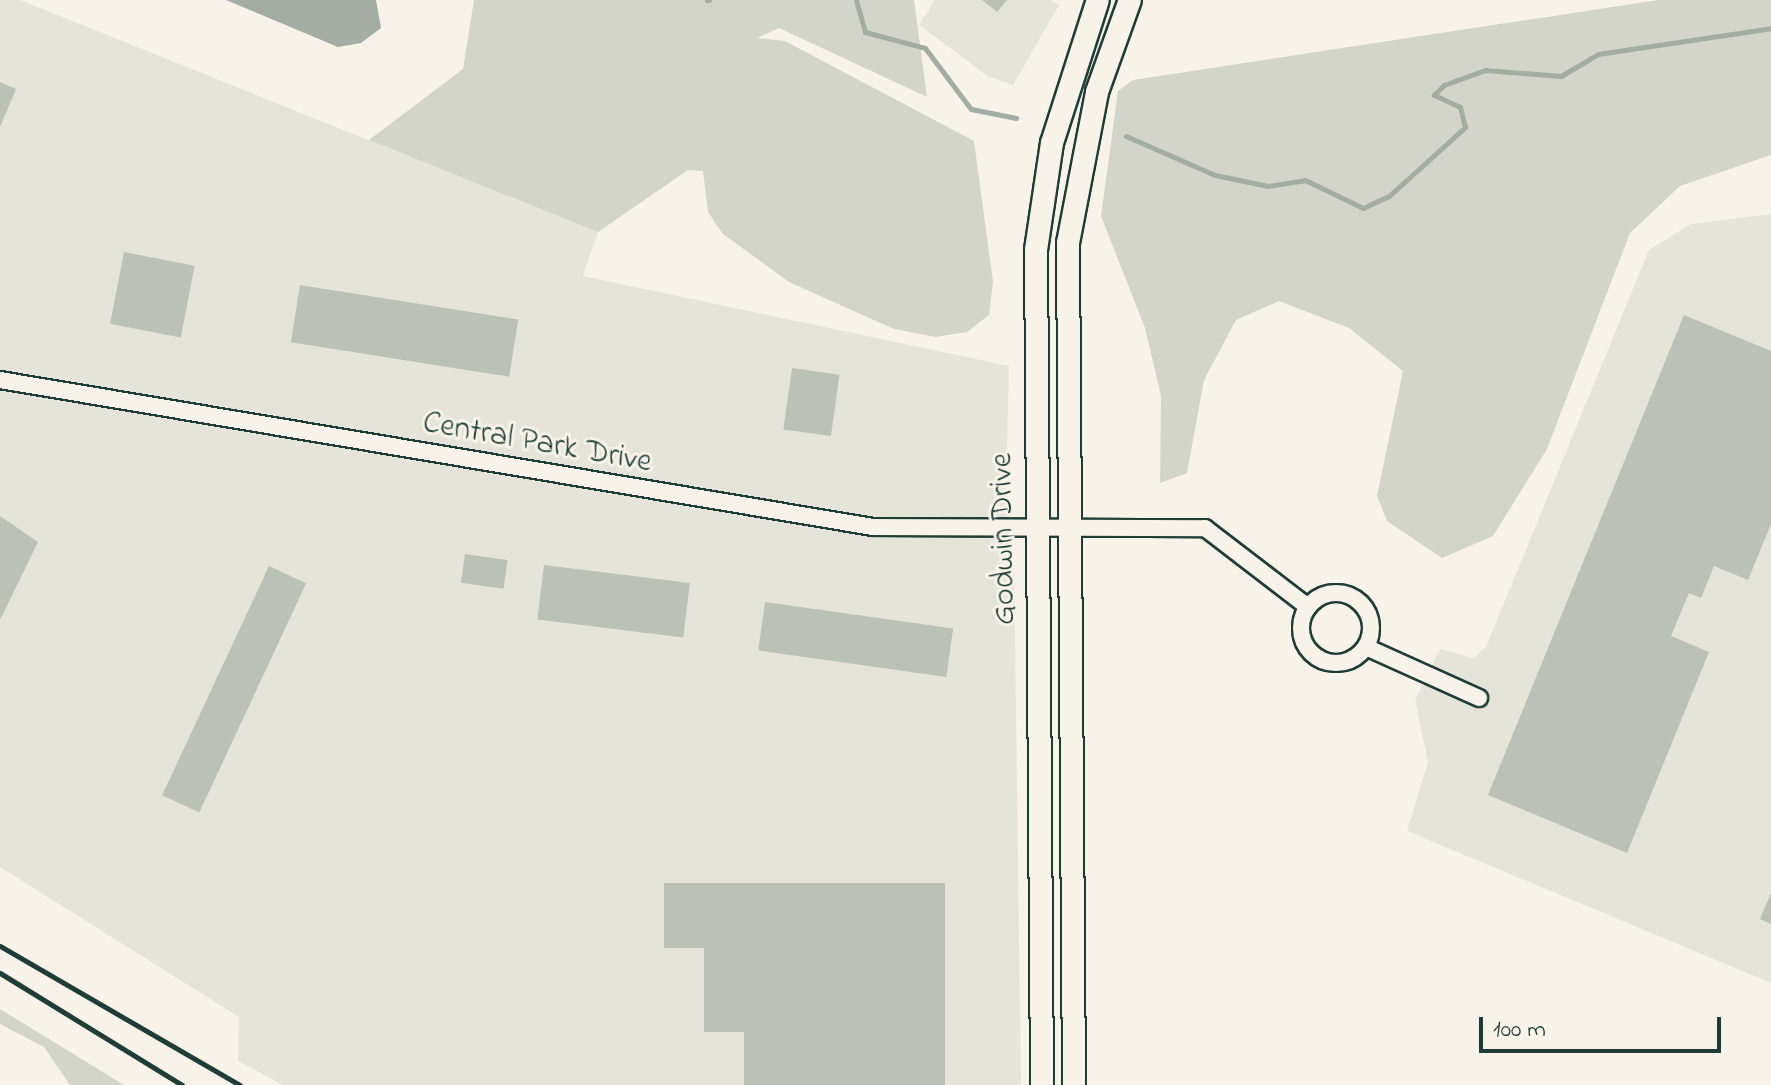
<!DOCTYPE html>
<html>
<head>
<meta charset="utf-8">
<style>
  body { margin:0 }
  #map { position:relative; width:1771px; height:1085px; overflow:hidden; background:#f7f3e8; font-family:"Indie Flower",sans-serif }
  div>[style] { position:absolute }
  .built>* { inset:0; background:#e5e4d9 }
  .green>* { inset:0; background:#d3d5ca }
  .water>* { inset:0; background:#a4ada3 }
  .stream>* { height:5px; margin:-2.5px; padding:0 2.5px; transform-origin:2.5px; border-radius:2.5px; background:#a4ada3 }
  .building>* { inset:0; background:#bbc1b6; transform-origin:0 0 }
  .roads { filter:drop-shadow(2px 0 #1f3d34) drop-shadow(-2px 0 #1f3d34) drop-shadow(0 2px #1f3d34) drop-shadow(0 -2px #1f3d34) }
  .street>* { height:16px; margin:-8px; padding:0 8px; transform-origin:8px; border-radius:8px; background:#f7f3e8 }
  .street>.ring { margin:-8px; padding:0; box-sizing:content-box; background:none; border:16px solid #f7f3e8; border-radius:50% }
  .secondary>* { height:22px; margin:-11px; padding:0 11px; transform-origin:11px; border-radius:11px; background:#f7f3e8 }
  .rail>* { height:5px; margin:-2.5px; padding:0 2.5px; transform-origin:2.5px; border-radius:2.5px; background:#1f3d34 }
  span { translate:-50% -50%; white-space:nowrap; text-align:center; line-height:1.15; -webkit-text-stroke:6px #f7f3e8; paint-order:stroke }
  .street-label { font-size:32px; color:#1f3d34 }
  .scale { position:absolute; left:1479px; top:1017px; width:242px; height:36px; box-sizing:border-box; border:4px solid #1f3d34; border-top:0; padding-left:10px; font-size:24px; line-height:28px; white-space:nowrap; color:#1f3d34; -webkit-text-stroke:6px #f7f3e8; paint-order:stroke }
</style>
</head>
<body>
<div id="map">
  <div class="built">
    <i style="clip-path:polygon(0 0,20px 0,598px 232px,583px 276px,1009px 366px,1006px 493px,1014px 564px,1021px 1085px,283px 1085px,238px 1061px,239px 1017px,0 867px)"></i>
    <i style="clip-path:polygon(935px 0,1051px 0,1059px 5px,1013px 85px,988px 76px,919px 25px)"></i>
    <i style="clip-path:polygon(1771px 214px,1771px 983px,1407px 831px,1428px 762px,1415px 700px,1440px 649px,1473px 658px,1486px 647px,1649px 250px,1691px 224px)"></i>
  </div>
  <div class="green">
    <i style="clip-path:polygon(474px 0,914px 0,927px 97px,779px 28px,757px 38px,785px 41px,974px 141px,993px 282px,989px 315px,967px 332px,936px 337px,894px 329px,789px 282px,723px 234px,708px 212px,703px 171px,688px 170px,598px 232px,369px 140px,463px 69px)"></i>
    <i style="clip-path:polygon(1658px 0,1771px 0,1771px 155px,1680px 186px,1630px 233px,1547px 449px,1493px 536px,1442px 558px,1387px 521px,1377px 496px,1403px 371px,1349px 328px,1279px 301px,1236px 320px,1204px 380px,1187px 473px,1160px 483px,1161px 396px,1145px 328px,1101px 216px,1118px 91px,1133px 80px)"></i>
    <i style="clip-path:polygon(0 1009px,124px 1085px,70px 1085px,44px 1047px,0 1024px)"></i>
  </div>
  <div class="water">
    <i style="clip-path:polygon(226px 0,376px 0,381px 28px,361px 43px,338px 47px)"></i>
  </div>
  <div class="stream">
    <i style="left:707px;top:0;width:2px"></i>
    <i style="left:856px;top:0;width:33px;rotate:74deg"></i>
    <i style="left:865px;top:32px;width:62px;rotate:14.9deg"></i>
    <i style="left:925px;top:48px;width:76px;rotate:53deg"></i>
    <i style="left:971px;top:109px;width:46px;rotate:11.3deg"></i>
    <i style="left:1126px;top:136px;width:97px;rotate:23.7deg"></i>
    <i style="left:1215px;top:175px;width:54px;rotate:11.7deg"></i>
    <i style="left:1268px;top:186px;width:37px;rotate:-9deg"></i>
    <i style="left:1305px;top:180px;width:64px;rotate:25.8deg"></i>
    <i style="left:1363px;top:208px;width:29px;rotate:-25deg"></i>
    <i style="left:1389px;top:196px;width:103px;rotate:-42.2deg"></i>
    <i style="left:1465px;top:127px;width:21px;rotate:-104deg"></i>
    <i style="left:1460px;top:107px;width:29px;rotate:-155deg"></i>
    <i style="left:1434px;top:95px;width:14px;rotate:-45deg"></i>
    <i style="left:1444px;top:85px;width:44px;rotate:-20.1deg"></i>
    <i style="left:1485px;top:70px;width:76px;rotate:4.5deg"></i>
    <i style="left:1561px;top:76px;width:43px;rotate:-30.7deg"></i>
    <i style="left:1598px;top:54px;width:175px;rotate:-8.5deg"></i>
  </div>
  <div class="building">
    <i style="clip-path:polygon(982px 0,1007px 0,997px 12px)"></i>
    <i style="clip-path:polygon(0 82px,16px 89px,0 127px)"></i>
    <i style="left:124px;top:252px;width:72px;height:73px;rotate:11deg"></i>
    <i style="left:300px;top:285px;width:221px;height:58px;rotate:9deg"></i>
    <i style="clip-path:polygon(1684px 315px,1771px 351px,1771px 524px,1748px 580px,1714px 566px,1701px 598px,1689px 593px,1671px 636px,1709px 652px,1627px 853px,1488px 795px)"></i>
    <i style="left:792px;top:368px;width:48px;height:62px;rotate:8deg"></i>
    <i style="clip-path:polygon(0 516px,38px 542px,0 620px)"></i>
    <i style="left:465px;top:554px;width:43px;height:29px;rotate:8deg"></i>
    <i style="left:544px;top:565px;width:147px;height:55px;rotate:7deg"></i>
    <i style="left:269px;top:566px;width:41px;height:253px;rotate:25deg"></i>
    <i style="left:765px;top:602px;width:190px;height:49px;rotate:8deg"></i>
    <i style="clip-path:polygon(664px 883px,945px 883px,945px 1085px,744px 1085px,744px 1032px,704px 1032px,704px 948px,664px 948px)"></i>
    <i style="clip-path:polygon(1771px 893px,1771px 924px,1760px 919px)"></i>
  </div>
  <div class="roads">
    <div class="street">
      <i style="left:0;top:380px;width:885px;rotate:9.56deg"></i>
      <i style="left:873px;top:527px;width:332px;rotate:0.2deg"></i>
      <i style="left:1205px;top:528px;width:130px;rotate:37.5deg"></i>
      <i class="ring" style="left:1301px;top:593px;width:54px;height:54px"></i>
      <i style="left:1366px;top:647px;width:124px;rotate:24.3deg"></i>
    </div>
    <div class="secondary">
      <i style="left:1042px;top:1085px;width:835px;rotate:-90.41deg"></i>
      <i style="left:1036px;top:250px;width:108px;rotate:-81.5deg"></i>
      <i style="left:1052px;top:143px;width:150px;rotate:-72.2deg"></i>
      <i style="left:1074px;top:1085px;width:842px;rotate:-90.41deg"></i>
      <i style="left:1068px;top:243px;width:154px;rotate:-79.1deg"></i>
      <i style="left:1097px;top:92px;width:98px;rotate:-70.3deg"></i>
    </div>
  </div>
  <div class="rail">
    <i style="left:0;top:946px;width:277px;rotate:30.1deg"></i>
    <i style="left:0;top:973px;width:214px;rotate:31.6deg"></i>
  </div>
  <div class="street-label">
    <span style="left:537px;top:444px;rotate:10deg">Central Park Drive</span>
    <span style="left:1005px;top:539px;rotate:-91deg">Godwin Drive</span>
  </div>
  <div class="scale">100 m</div>
</div>
</body>
</html>
